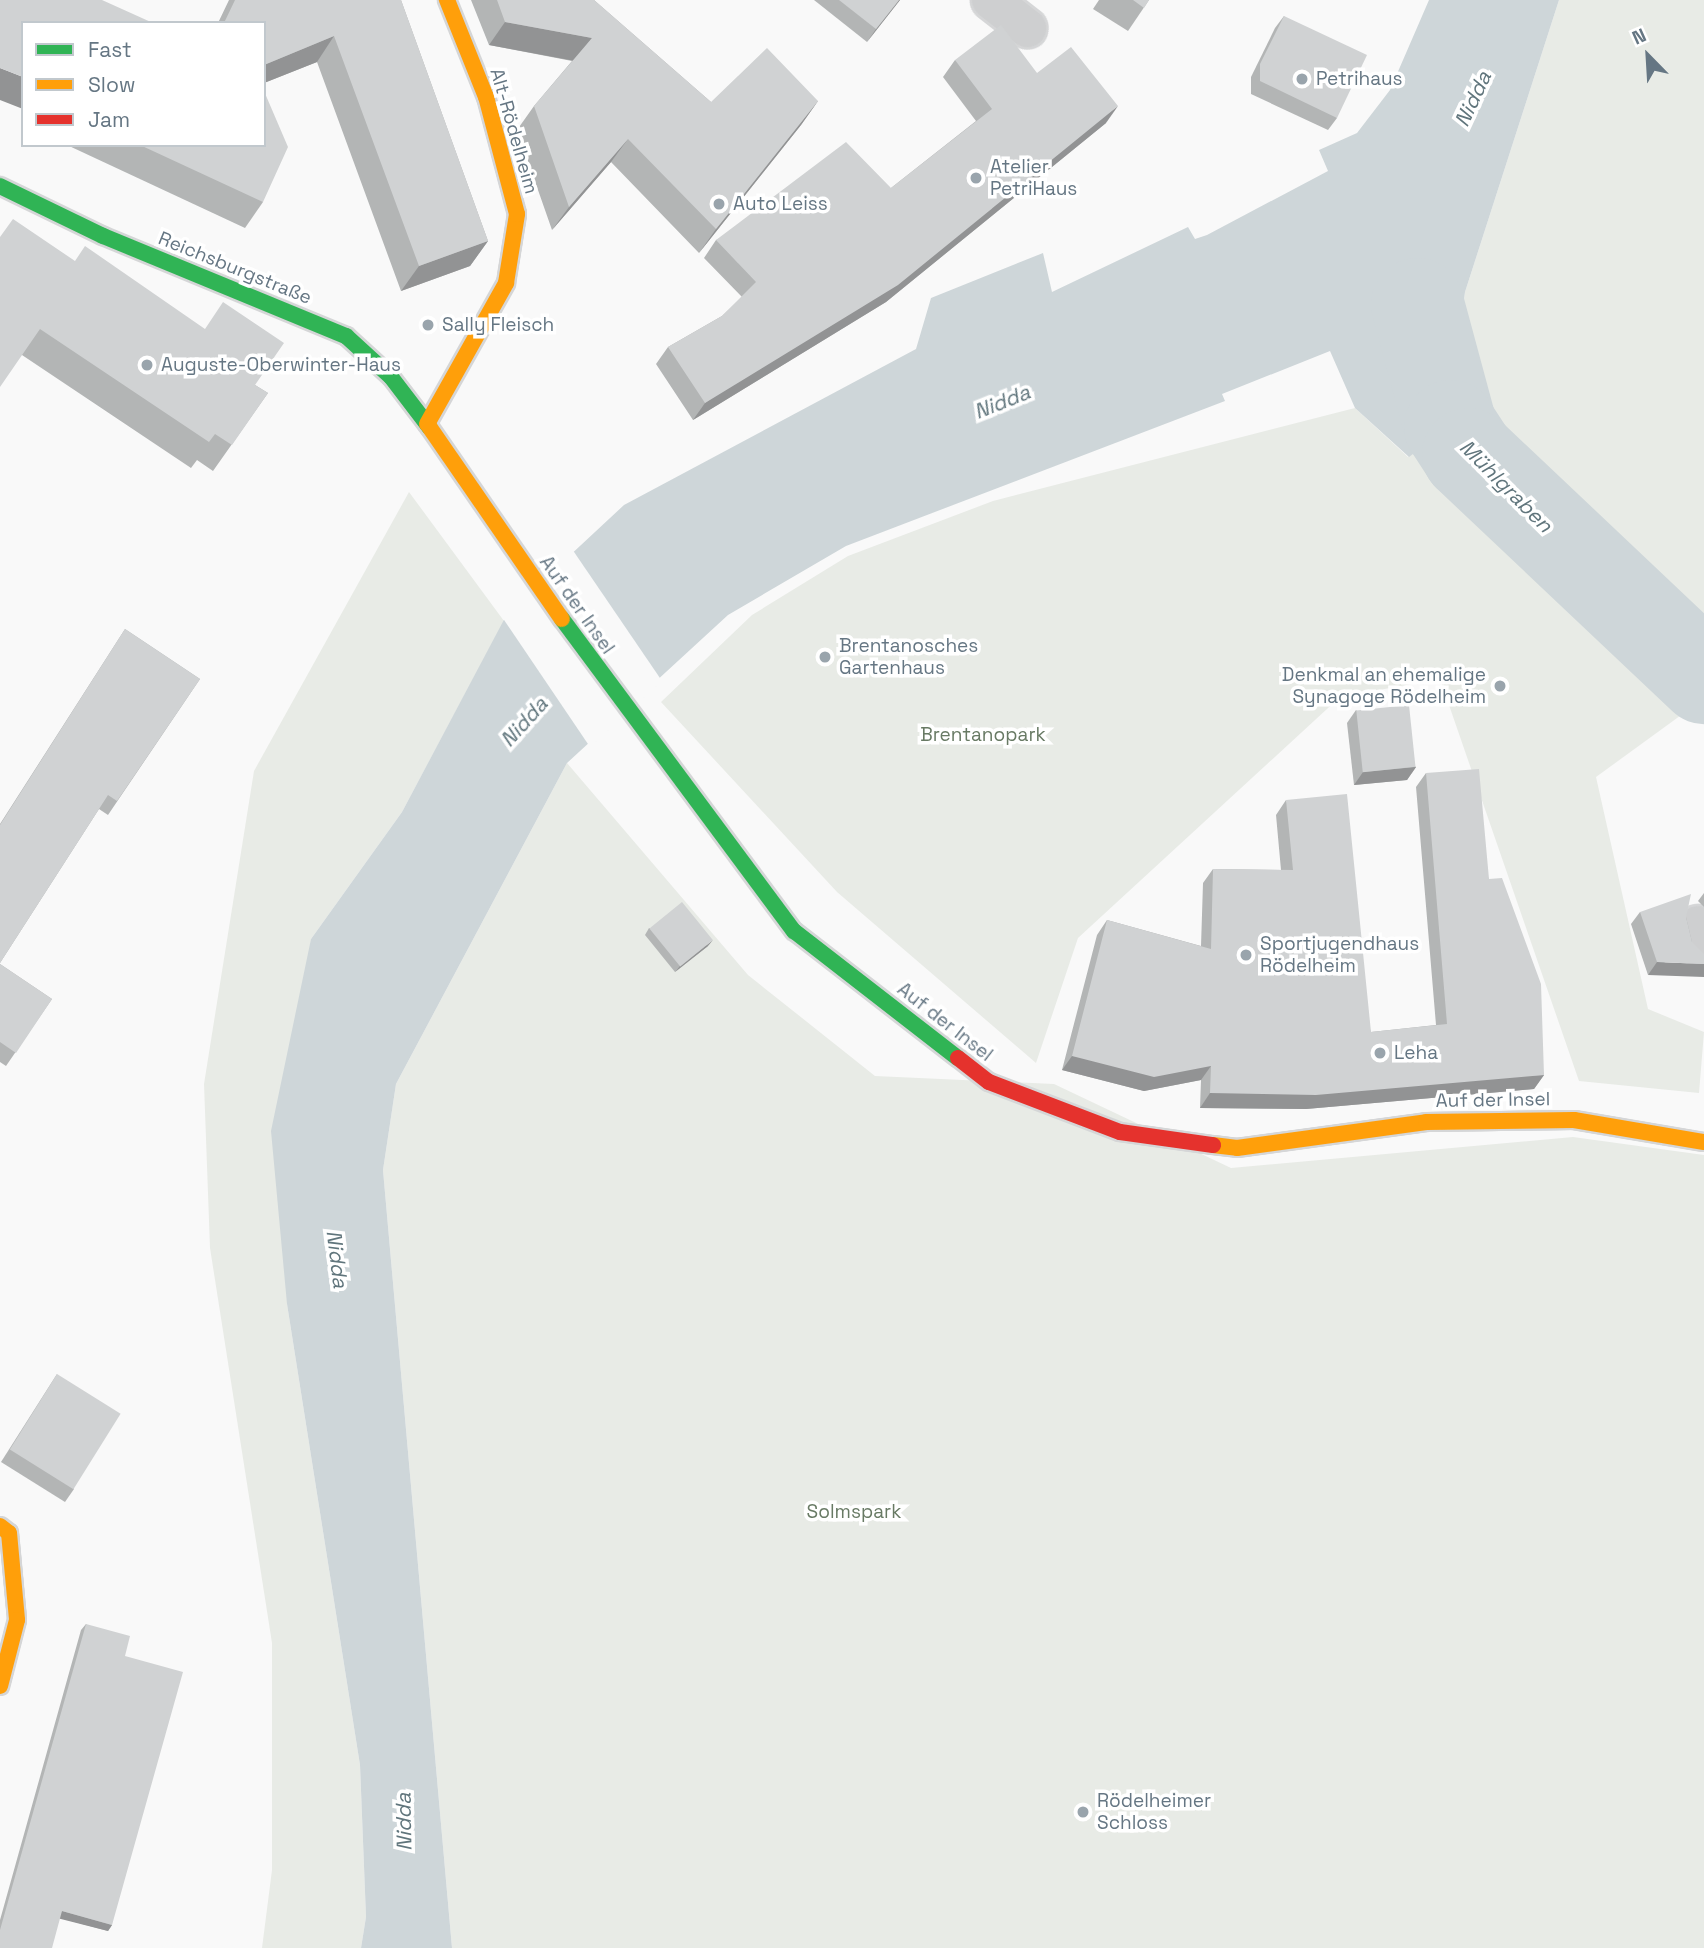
<!DOCTYPE html>
<html>
<head>
<meta charset="utf-8">
<style>
  body { margin:0 }
  #map { position:relative; width:1704px; height:1948px; overflow:hidden; background:#f9f9f9; font-family:"Space Grotesk",sans-serif }
  div>[style] { position:absolute }
  .green>* { inset:0; background:#e8ebe6 }
  .water>* { inset:0; background:#ced6d9 }
  .pier>* { inset:0; background:#f9f9f9 }
  .river>* { height:93px; margin:-46.5px; padding:0 46.5px; transform-origin:46.5px; border-radius:46.5px; background:#ced6d9 }
  .roads { filter:drop-shadow(2px 0 #d5d6d7) drop-shadow(-2px 0 #d5d6d7) drop-shadow(0 2px #d5d6d7) drop-shadow(0 -2px #d5d6d7) }
  .street>* { height:38px; margin:-19px; padding:0 19px; transform-origin:19px; border-radius:19px; background:#cecfd0 }
  .fast>* { height:16px; margin:-8px; padding:0 8px; transform-origin:8px; border-radius:8px; background:#30b455 }
  .slow>* { height:16px; margin:-8px; padding:0 8px; transform-origin:8px; border-radius:8px; background:#ff9f0a }
  .jam>* { height:16px; margin:-8px; padding:0 8px; transform-origin:8px; border-radius:8px; background:#e5322d }
  .wall>* { inset:0; background:#b3b5b5 }
  .shaded-wall>* { inset:0; background:#929394 }
  .building>* { inset:0; background:#d0d2d3; transform-origin:0 0 }
  .dots>* { width:19px; height:19px; translate:-50% -50%; box-sizing:border-box; border:4px solid #fff; border-radius:50% }
  span { translate:-50% -50%; white-space:nowrap; text-align:center; line-height:1.15; -webkit-text-stroke:7px #fff; paint-order:stroke }
  .poi-label { font-size:19px; color:#657683 }
  .left { translate:0 -50%; text-align:left }
  .right { translate:-100% -50%; text-align:right }
  .street-label { font-size:19px; color:#657683 }
  .park-label { font-size:19px; color:#687a64 }
  .water-label { font-size:21px; color:#60757c; font-style:italic }
  .legend { position:absolute; left:21px; top:21px; width:245px; height:126px; box-sizing:border-box; background:#fff; border:2px solid #c1c8cd; margin:0; padding:9px 12px; list-style:none; font-size:21px; color:#657683 }
  .legend li { display:flex; align-items:center; gap:14px; height:35px }
  .legend b { width:35px; border:2px solid #c1c8cd }
  .north { position:absolute; left:1613px; top:21px; width:70px; height:70px; -webkit-text-stroke:5px #fff; paint-order:stroke; rotate:336deg; font-size:19px; font-weight:700; line-height:28px; text-align:center; color:#657683 }
  .north::after { content:''; display:block; margin:auto; width:24px; height:32px; background:#657683; clip-path:polygon(50% 0,100% 100%,50% 72%,0 100%) }
</style>
</head>
<body>
<div id="map">
  <div class="green">
    <i style="clip-path:polygon(1559px 0,1704px 0,1704px 713px,1695px 705px,1596px 777px,1648px 1009px,1704px 1032px,1699px 1093px,1579px 1081px,1440px 679px,1340px 697px,1078px 938px,1036px 1063px,837px 892px,661px 702px,752px 615px,848px 556px,993px 501px,1355px 408px,1408px 457px,1450px 426px,1472px 403px,1457px 351px,1465px 292px)"></i>
    <i style="clip-path:polygon(409px 492px,504px 621px,402px 812px,311px 939px,287px 1304px,360px 1765px,366px 1917px,361px 1948px,262px 1948px,272px 1870px,272px 1643px,210px 1248px,204px 1084px,254px 771px)"></i>
    <i style="clip-path:polygon(567px 763px,748px 975px,875px 1076px,1054px 1084px,1231px 1168px,1573px 1137px,1704px 1155px,1704px 1948px,452px 1948px,383px 1170px,396px 1084px)"></i>
  </div>
  <div class="water">
    <i style="clip-path:polygon(1429px 0,1559px 0,1465px 292px,1457px 351px,1472px 403px,1450px 426px,1409px 457px,1355px 408px,1330px 351px,1222px 394px,1225px 401px,846px 546px,728px 615px,567px 763px,396px 1084px,383px 1170px,452px 1948px,361px 1948px,366px 1917px,360px 1765px,287px 1304px,271px 1131px,311px 939px,402px 812px,507px 614px,624px 505px,916px 349px,931px 298px,1043px 253px,1052px 292px,1188px 227px,1195px 239px,1207px 235px,1328px 171px,1319px 150px,1357px 133px,1390px 90px)"></i>
  </div>
  <div class="pier">
    <i style="clip-path:polygon(572px 549px,662px 681px,590px 747px,502px 617px)"></i>
  </div>
  <div class="river">
    <i style="left:1417px;top:304px;width:126px;rotate:74.9deg"></i>
    <i style="left:1450px;top:426px;width:33px;rotate:57deg"></i>
    <i style="left:1468px;top:454px;width:325px;rotate:43.4deg"></i>
  </div>
  <div class="roads">
    <div class="street">
      <i style="left:991px;top:0;width:46px;rotate:37.9deg"></i>
      <i style="left:1698px;top:925px;width:25px;rotate:76deg"></i>
    </div>
    <div class="fast">
      <i style="left:0;top:186px;width:114px;rotate:25.9deg"></i>
      <i style="left:103px;top:236px;width:263px;rotate:22.4deg"></i>
      <i style="left:346px;top:336px;width:61px;rotate:42.3deg"></i>
      <i style="left:391px;top:377px;width:64px;rotate:52.6deg"></i>
      <i style="left:562px;top:619px;width:389px;rotate:53.4deg"></i>
      <i style="left:794px;top:931px;width:207px;rotate:37.8deg"></i>
    </div>
    <div class="slow">
      <i style="left:427px;top:424px;width:162px;rotate:-60.7deg"></i>
      <i style="left:506px;top:283px;width:70px;rotate:-80.9deg"></i>
      <i style="left:517px;top:214px;width:121px;rotate:-104.8deg"></i>
      <i style="left:486px;top:97px;width:105px;rotate:-111.9deg"></i>
      <i style="left:430px;top:428px;width:232px;rotate:55.4deg"></i>
      <i style="left:1213px;top:1145px;width:24px;rotate:7deg"></i>
      <i style="left:1237px;top:1148px;width:191px;rotate:-7.8deg"></i>
      <i style="left:1426px;top:1122px;width:148px;rotate:-0.8deg"></i>
      <i style="left:1574px;top:1120px;width:132px;rotate:9.6deg"></i>
      <i style="left:0;top:1526px;width:11px;rotate:38deg"></i>
      <i style="left:9px;top:1533px;width:87px;rotate:84.7deg"></i>
      <i style="left:17px;top:1620px;width:68px;rotate:104.4deg"></i>
    </div>
    <div class="jam">
      <i style="left:958px;top:1058px;width:39px;rotate:38deg"></i>
      <i style="left:989px;top:1082px;width:140px;rotate:20.9deg"></i>
      <i style="left:1120px;top:1132px;width:94px;rotate:8deg"></i>
    </div>
  </div>
  <div class="wall">
    <i style="clip-path:polygon(229px 0,401px 0,488px 241px,470px 266px,401px 291px,317px 62px,264px 83px,264px 23px,218px 23px)"></i>
    <i style="clip-path:polygon(471px 0,594px 0,711px 102px,818px 101px,801px 125px,699px 253px,611px 162px,552px 230px,517px 130px,534px 106px,572px 61px,489px 45px)"></i>
    <i style="clip-path:polygon(814px 0,900px 0,867px 42px)"></i>
    <i style="clip-path:polygon(1099px 0,1149px 0,1128px 31px,1093px 9px)"></i>
    <i style="clip-path:polygon(1284px 16px,1337px 118px,1328px 130px,1251px 94px,1251px 77px,1275px 28px)"></i>
    <i style="clip-path:polygon(955px 60px,1037px 73px,1106px 123px,886px 302px,693px 420px,656px 364px,668px 347px,722px 316px,742px 297px,704px 258px,716px 240px,891px 188px,976px 121px,943px 77px)"></i>
    <i style="clip-path:polygon(67px 145px,264px 145px,263px 202px,245px 228px)"></i>
    <i style="clip-path:polygon(0 237px,255px 385px,268px 393px,213px 471px,197px 460px,191px 468px,22px 355px)"></i>
    <i style="clip-path:polygon(125px 629px,200px 679px,108px 815px,99px 809px,0 963px,0 824px)"></i>
    <i style="clip-path:polygon(1356px 710px,1416px 767px,1407px 780px,1354px 785px,1347px 723px)"></i>
    <i style="clip-path:polygon(1426px 773px,1489px 879px,1544px 1075px,1534px 1089px,1306px 1109px,1200px 1108px,1201px 1080px,1144px 1091px,1062px 1070px,1097px 935px,1107px 920px,1201px 946px,1203px 883px,1213px 869px,1281px 870px,1276px 815px,1286px 800px,1371px 1032px,1436px 1025px,1416px 787px)"></i>
    <i style="clip-path:polygon(1704px 893px,1704px 907px,1698px 901px)"></i>
    <i style="clip-path:polygon(1640px 912px,1686px 917px,1692px 942px,1648px 975px,1631px 924px)"></i>
    <i style="clip-path:polygon(649px 928px,708px 946px,675px 972px,645px 935px)"></i>
    <i style="clip-path:polygon(0 964px,52px 999px,6px 1066px,0 1062px)"></i>
    <i style="clip-path:polygon(57px 1374px,74px 1489px,65px 1502px,1px 1462px)"></i>
    <i style="clip-path:polygon(86px 1624px,125px 1656px,112px 1925px,108px 1931px,60px 1918px,0 1948px,0 1920px,81px 1630px)"></i>
  </div>
  <div class="shaded-wall">
    <i style="clip-path:polygon(899px 0,900px 0,867px 42px,876px 29px)"></i>
    <i style="clip-path:polygon(505px 22px,592px 38px,575px 61px,489px 45px)"></i>
    <i style="clip-path:polygon(334px 36px,317px 62px,264px 83px,264px 65px)"></i>
    <i style="clip-path:polygon(0 68px,23px 77px,23px 109px,0 100px)"></i>
    <i style="clip-path:polygon(818px 101px,801px 125px,699px 253px,716px 229px)"></i>
    <i style="clip-path:polygon(1118px 106px,1106px 123px,886px 302px,693px 420px,705px 403px)"></i>
    <i style="clip-path:polygon(628px 139px,611px 162px,552px 230px,569px 207px)"></i>
    <i style="clip-path:polygon(488px 241px,470px 266px,401px 291px,419px 266px)"></i>
    <i style="clip-path:polygon(1416px 767px,1407px 780px,1354px 785px,1363px 772px)"></i>
    <i style="clip-path:polygon(713px 940px,708px 946px,675px 972px,680px 966px)"></i>
    <i style="clip-path:polygon(1657px 962px,1704px 964px,1704px 977px,1648px 975px)"></i>
    <i style="clip-path:polygon(1072px 1056px,1211px 1066px,1201px 1080px,1144px 1091px,1062px 1070px)"></i>
    <i style="clip-path:polygon(1544px 1075px,1534px 1089px,1306px 1109px,1200px 1108px,1210px 1093px)"></i>
    <i style="clip-path:polygon(62px 1911px,112px 1925px,108px 1931px,57px 1918px)"></i>
  </div>
  <div class="building">
    <i style="clip-path:polygon(0 0,102px 0,153px 23px,23px 23px,23px 77px,0 68px)"></i>
    <i style="clip-path:polygon(235px 0,401px 0,488px 241px,419px 266px,334px 36px,264px 65px,264px 23px,224px 23px)"></i>
    <i style="clip-path:polygon(497px 0,594px 0,711px 102px,767px 48px,818px 101px,716px 229px,628px 139px,569px 207px,534px 106px,592px 38px,505px 22px)"></i>
    <i style="clip-path:polygon(839px 0,899px 0,876px 29px)"></i>
    <i style="clip-path:polygon(1133px 0,1149px 0,1144px 8px)"></i>
    <i style="clip-path:polygon(1284px 16px,1367px 55px,1337px 118px,1260px 81px,1260px 64px)"></i>
    <i style="clip-path:polygon(1001px 25px,1037px 73px,1071px 47px,1118px 106px,898px 285px,705px 403px,668px 347px,722px 316px,756px 282px,716px 240px,846px 142px,891px 188px,992px 109px,955px 60px)"></i>
    <i style="clip-path:polygon(264px 91px,288px 147px,263px 202px,140px 145px,264px 145px)"></i>
    <i style="clip-path:polygon(13px 219px,75px 261px,85px 246px,205px 329px,223px 302px,284px 343px,255px 385px,268px 393px,232px 445px,215px 434px,209px 442px,40px 329px,0 387px,0 237px)"></i>
    <i style="clip-path:polygon(125px 629px,200px 679px,117px 801px,108px 795px,0 963px,0 825px)"></i>
    <i style="left:1409px;top:705px;width:62px;height:53px;rotate:84deg"></i>
    <i style="clip-path:polygon(1479px 769px,1489px 879px,1502px 878px,1541px 984px,1544px 1075px,1316px 1095px,1210px 1093px,1211px 1066px,1154px 1077px,1072px 1056px,1107px 920px,1211px 949px,1213px 869px,1293px 870px,1286px 800px,1347px 794px,1371px 1032px,1447px 1024px,1426px 773px)"></i>
    <i style="clip-path:polygon(1691px 894px,1686px 917px,1692px 942px,1704px 954px,1704px 964px,1657px 962px,1640px 912px)"></i>
    <i style="left:682px;top:902px;width:49px;height:42px;rotate:51deg"></i>
    <i style="clip-path:polygon(0 964px,52px 999px,16px 1053px,0 1042px)"></i>
    <i style="left:57px;top:1374px;width:75px;height:89px;rotate:32deg"></i>
    <i style="clip-path:polygon(86px 1624px,130px 1636px,125px 1656px,183px 1672px,112px 1925px,62px 1911px,52px 1948px,0 1948px,0 1930px)"></i>
  </div>
  <div class="dots">
    <i style="left:1302px;top:79px;background:#99a4ac"></i>
    <i style="left:976px;top:178px;background:#99a4ac"></i>
    <i style="left:719px;top:204px;background:#99a4ac"></i>
    <i style="left:428px;top:325px;background:#99a4ac"></i>
    <i style="left:147px;top:365px;background:#99a4ac"></i>
    <i style="left:825px;top:657px;background:#99a4ac"></i>
    <i style="left:1500px;top:686px;background:#99a4ac"></i>
    <i style="left:1246px;top:955px;background:#99a4ac"></i>
    <i style="left:1380px;top:1053px;background:#99a4ac"></i>
    <i style="left:1083px;top:1812px;background:#99a4ac"></i>
  </div>
  <div class="poi-label">
    <span class="left" style="left:1316px;top:79px">Petrihaus</span>
    <span class="left" style="left:990px;top:178px">Atelier<br>PetriHaus</span>
    <span class="left" style="left:733px;top:204px">Auto Leiss</span>
    <span class="left" style="left:442px;top:325px">Sally Fleisch</span>
    <span class="left" style="left:161px;top:365px">Auguste-Oberwinter-Haus</span>
    <span class="left" style="left:839px;top:657px">Brentanosches<br>Gartenhaus</span>
    <span class="right" style="left:1486px;top:686px">Denkmal an ehemalige<br>Synagoge Rödelheim</span>
    <span class="left" style="left:1260px;top:955px">Sportjugendhaus<br>Rödelheim</span>
    <span class="left" style="left:1394px;top:1053px">Leha</span>
    <span class="left" style="left:1097px;top:1812px">Rödelheimer<br>Schloss</span>
  </div>
  <div class="street-label">
    <span style="left:514px;top:131px;rotate:74deg">Alt-Rödelheim</span>
    <span style="left:235px;top:268px;rotate:22deg">Reichsburgstraße</span>
    <span style="left:577px;top:605px;rotate:55deg">Auf der Insel</span>
    <span style="left:945px;top:1022px;rotate:38deg">Auf der Insel</span>
    <span style="left:1493px;top:1100px;rotate:-1deg">Auf der Insel</span>
  </div>
  <div class="park-label">
    <span style="left:983px;top:735px">Brentanopark</span>
    <span style="left:854px;top:1512px">Solmspark</span>
  </div>
  <div class="water-label">
    <span style="left:1473px;top:99px;rotate:-65deg">Nidda</span>
    <span style="left:1002px;top:402px;rotate:-22deg">Nidda</span>
    <span style="left:1506px;top:486px;rotate:45deg">Mühlgraben</span>
    <span style="left:524px;top:722px;rotate:-48deg">Nidda</span>
    <span style="left:337px;top:1259px;rotate:83deg">Nidda</span>
    <span style="left:404px;top:1822px;rotate:-91deg">Nidda</span>
  </div>
  <ul class="legend">
  <li><b style="height:9px;background:#30b455"></b>Fast</li>
  <li><b style="height:9px;background:#ff9f0a"></b>Slow</li>
  <li><b style="height:9px;background:#e5322d"></b>Jam</li>
  </ul>
  <div class="north">N</div>
</div>
</body>
</html>
